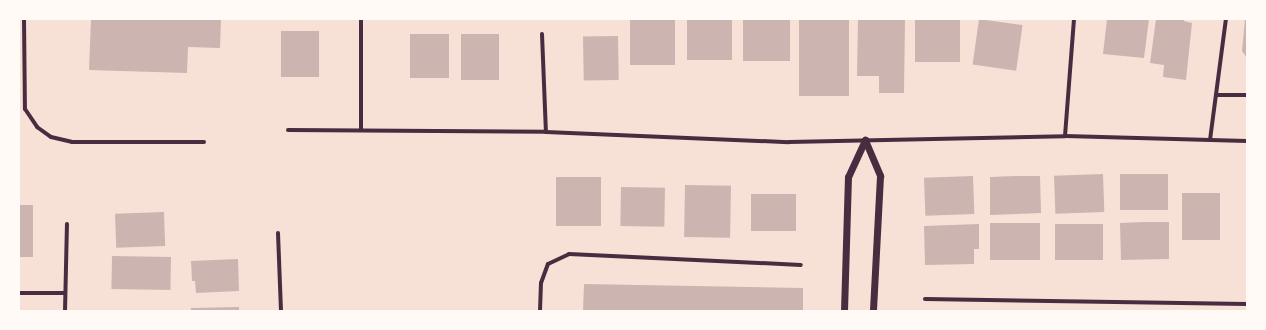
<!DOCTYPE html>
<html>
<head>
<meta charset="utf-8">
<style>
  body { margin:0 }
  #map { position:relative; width:1266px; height:330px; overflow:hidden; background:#f7e1d7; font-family:"Work Sans",sans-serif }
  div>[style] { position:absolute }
  .building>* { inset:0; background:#ccb4b1; transform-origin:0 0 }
  .minor>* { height:4px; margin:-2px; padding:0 2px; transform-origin:2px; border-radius:2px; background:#4a2c40 }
  .tertiary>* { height:7px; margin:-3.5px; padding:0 3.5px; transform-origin:3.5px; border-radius:3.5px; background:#4a2c40 }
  span { translate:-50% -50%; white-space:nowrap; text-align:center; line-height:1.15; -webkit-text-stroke:3.5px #fffaf5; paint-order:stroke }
  .frame { position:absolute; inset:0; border:20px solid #fffaf5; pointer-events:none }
</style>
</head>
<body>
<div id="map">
  <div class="building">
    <i style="clip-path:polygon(91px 19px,221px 19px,220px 48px,188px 47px,187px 73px,89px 70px)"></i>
    <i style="left:630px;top:19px;width:45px;height:46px"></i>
    <i style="left:687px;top:19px;width:45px;height:41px"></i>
    <i style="left:743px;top:19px;width:47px;height:42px"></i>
    <i style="left:799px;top:19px;width:50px;height:77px"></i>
    <i style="clip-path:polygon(858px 19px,905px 19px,904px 93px,879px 93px,879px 76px,857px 76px)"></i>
    <i style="left:915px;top:19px;width:45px;height:43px"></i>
    <i style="left:979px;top:19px;width:44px;height:46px;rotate:8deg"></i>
    <i style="clip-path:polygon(1107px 19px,1149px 19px,1144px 58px,1103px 54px)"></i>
    <i style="clip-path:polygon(1156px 19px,1184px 19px,1184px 21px,1192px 23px,1186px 80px,1163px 77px,1164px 65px,1150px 63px)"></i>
    <i style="clip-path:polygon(1245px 19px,1247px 19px,1247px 58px,1242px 51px)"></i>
    <i style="left:319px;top:31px;width:46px;height:38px;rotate:90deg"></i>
    <i style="left:449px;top:34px;width:44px;height:39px;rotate:90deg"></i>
    <i style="left:461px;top:34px;width:38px;height:46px"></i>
    <i style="left:618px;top:36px;width:44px;height:35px;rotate:89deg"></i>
    <i style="left:1103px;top:174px;width:38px;height:49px;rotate:88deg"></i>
    <i style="left:1168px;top:174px;width:36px;height:48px;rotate:90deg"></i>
    <i style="left:973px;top:176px;width:38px;height:49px;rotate:88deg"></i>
    <i style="clip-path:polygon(1015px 176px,1040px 176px,1041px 213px,990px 215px,990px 177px)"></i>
    <i style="left:556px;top:177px;width:45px;height:49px"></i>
    <i style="left:685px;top:185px;width:46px;height:52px;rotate:1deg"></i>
    <i style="left:621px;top:187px;width:44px;height:39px;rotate:1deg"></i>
    <i style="left:1182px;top:193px;width:38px;height:47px"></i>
    <i style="left:751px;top:194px;width:45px;height:37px"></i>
    <i style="left:19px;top:205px;width:14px;height:52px"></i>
    <i style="left:164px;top:212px;width:34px;height:49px;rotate:88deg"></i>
    <i style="clip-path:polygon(1145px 222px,1169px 222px,1169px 259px,1121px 260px,1120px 223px)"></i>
    <i style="left:1040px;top:223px;width:37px;height:50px;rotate:90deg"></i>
    <i style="clip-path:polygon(979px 224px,979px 249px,974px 249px,974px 264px,925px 265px,924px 226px)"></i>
    <i style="left:1103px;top:224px;width:36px;height:48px;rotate:90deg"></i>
    <i style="left:112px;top:256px;width:59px;height:33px;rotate:1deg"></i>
    <i style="clip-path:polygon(238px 259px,239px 291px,196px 293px,195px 281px,192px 281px,191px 261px)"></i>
    <i style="clip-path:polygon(584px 284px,803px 288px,803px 311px,583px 311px)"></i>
    <i style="clip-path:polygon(239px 307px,239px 311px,191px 311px,191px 308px)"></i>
  </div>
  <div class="minor">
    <i style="left:24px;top:19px;width:90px;rotate:89.4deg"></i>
    <i style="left:25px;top:109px;width:22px;rotate:56deg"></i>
    <i style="left:37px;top:127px;width:17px;rotate:36deg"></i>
    <i style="left:51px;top:137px;width:22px;rotate:13deg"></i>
    <i style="left:72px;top:142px;width:132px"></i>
    <i style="left:361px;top:19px;width:110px;rotate:90deg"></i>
    <i style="left:542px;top:34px;width:98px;rotate:87.7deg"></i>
    <i style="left:1216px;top:95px;width:31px"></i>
    <i style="left:288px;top:130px;width:258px;rotate:0.4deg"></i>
    <i style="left:546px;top:132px;width:243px;rotate:2.4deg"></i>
    <i style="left:789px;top:142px;width:276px;rotate:-1.2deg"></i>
    <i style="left:1065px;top:136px;width:182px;rotate:1.6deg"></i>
    <i style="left:1065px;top:136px;width:117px;rotate:-85.6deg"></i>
    <i style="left:1210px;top:140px;width:122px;rotate:-82.5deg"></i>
    <i style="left:278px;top:233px;width:78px;rotate:87.8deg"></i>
    <i style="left:19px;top:293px;width:46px"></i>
    <i style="left:925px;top:299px;width:322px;rotate:0.9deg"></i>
    <i style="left:65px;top:311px;width:87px;rotate:-88.7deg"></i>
    <i style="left:540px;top:311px;width:28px;rotate:-88deg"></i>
    <i style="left:541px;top:283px;width:20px;rotate:-70deg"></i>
    <i style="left:548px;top:264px;width:23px;rotate:-25deg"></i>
    <i style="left:569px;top:254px;width:232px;rotate:2.7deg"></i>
  </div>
  <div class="tertiary">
    <i style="left:865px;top:140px;width:39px;rotate:67deg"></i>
    <i style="left:880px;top:176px;width:135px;rotate:93deg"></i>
    <i style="left:844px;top:311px;width:134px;rotate:-88.3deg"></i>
    <i style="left:848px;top:177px;width:41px;rotate:-65.3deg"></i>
  </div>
  <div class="frame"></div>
</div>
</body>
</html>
